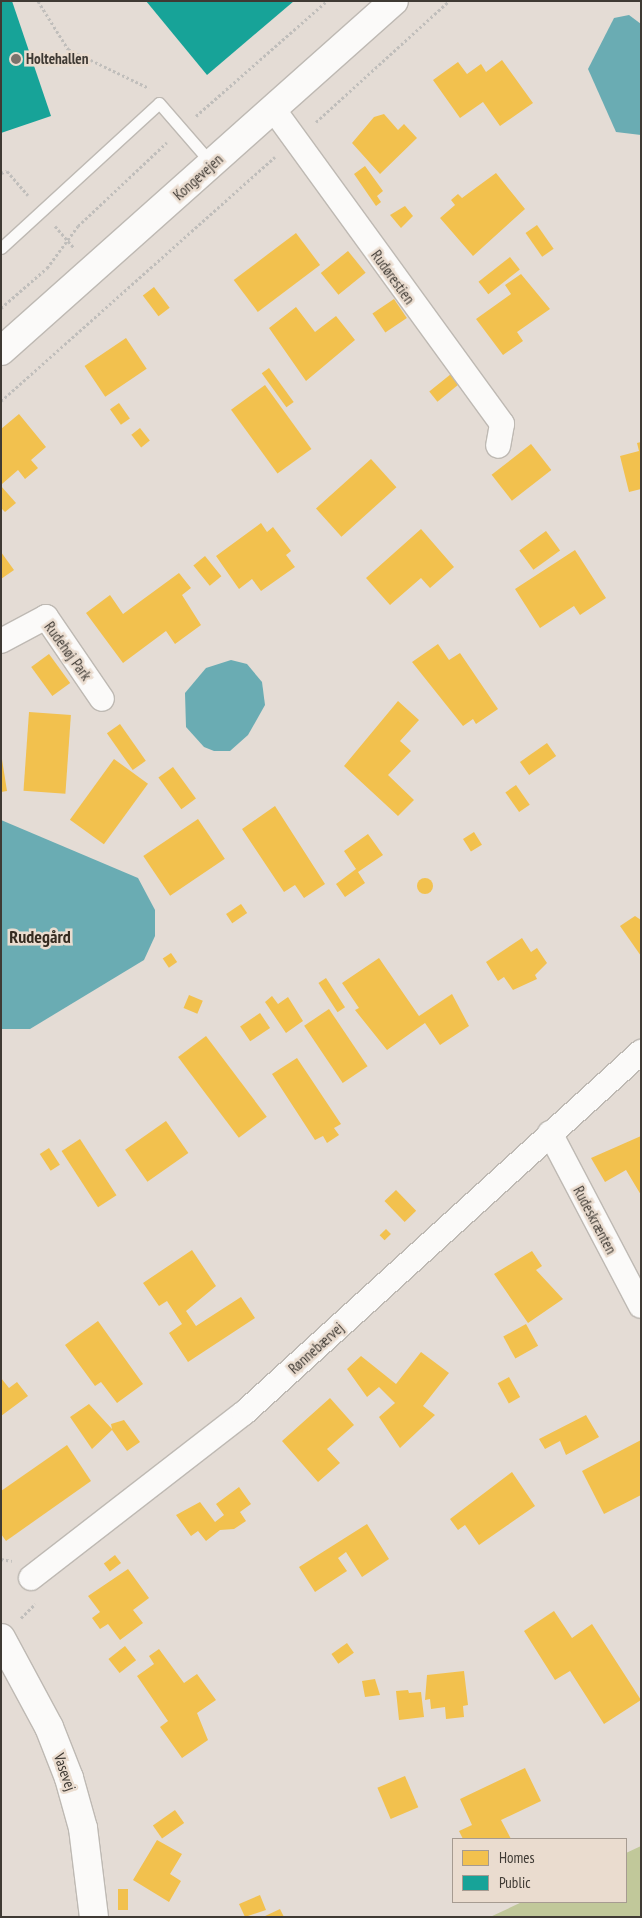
<!DOCTYPE html>
<html>
<head>
<meta charset="utf-8">
<style>
  body { margin:0 }
  #map { position:relative; width:642px; height:1918px; overflow:hidden; background:#e4dcd5; font-family:"PT Sans Narrow",sans-serif }
  div>[style] { position:absolute }
  .green>* { inset:0; background:#c1c89a }
  .water>* { inset:0; background:#6aacb3 }
  .homes>* { inset:0; background:#f2c14e; transform-origin:0 0 }
  .round { border-radius:50% }
  .public>* { inset:0; background:#17a398 }
  .path>* { height:3px; margin-top:-1.5px; transform-origin:0; background:repeating-linear-gradient(90deg,#c0bebb 0 2.5px,transparent 0 5px) }
  .roads { filter:drop-shadow(1px 0 #beb9b3) drop-shadow(-1px 0 #beb9b3) drop-shadow(0 1px #beb9b3) drop-shadow(0 -1px #beb9b3) }
  .service>* { height:11px; margin:-5.5px; padding:0 5.5px; transform-origin:5.5px; border-radius:5.5px; background:#fbfaf9 }
  .minor>* { height:24px; margin:-12px; padding:0 12px; transform-origin:12px; border-radius:12px; background:#fbfaf9 }
  .tertiary>* { height:28px; margin:-14px; padding:0 14px; transform-origin:14px; border-radius:14px; background:#fbfaf9 }
  .secondary>* { height:28px; margin:-14px; padding:0 14px; transform-origin:14px; border-radius:14px; background:#fbfaf9 }
  .dots>* { width:14px; height:14px; translate:-50% -50%; box-sizing:border-box; border:2px solid #eadccf; border-radius:50% }
  span { translate:-50% -50%; white-space:nowrap; text-align:center; line-height:1.15; -webkit-text-stroke:5px #eadccf; paint-order:stroke }
  .poi-label { font-size:15px; color:#3f3a34; font-weight:700 }
  .left { translate:0 -50%; text-align:left }
  .street-label { font-size:15px; color:#3f3a34 }
  .quarter-label { font-size:18px; color:#352b20; font-weight:700 }
  .frame { position:absolute; inset:0; border:2px solid #3f3a34; pointer-events:none }
  .legend { position:absolute; left:452px; top:1838px; width:175px; height:65px; box-sizing:border-box; background:#eadccf; border:1px solid #a69b91; margin:0; padding:6px 9px; list-style:none; font-size:15px; color:#3f3a34 }
  .legend li { display:flex; align-items:center; gap:10px; height:25px }
  .legend b { width:25px; border:1px solid #a69b91 }
</style>
</head>
<body>
<div id="map">
  <div class="green">
    <i style="clip-path:polygon(641px 1846px,641px 1917px,490px 1917px,522px 1902px,626px 1902px,626px 1853px)"></i>
  </div>
  <div class="water">
    <i style="clip-path:polygon(629px 15px,641px 24px,641px 135px,616px 132px,588px 69px,614px 18px)"></i>
    <i style="clip-path:polygon(231px 660px,247px 664px,262px 682px,265px 705px,248px 735px,230px 751px,214px 751px,204px 747px,186px 727px,185px 693px,206px 668px)"></i>
    <i style="clip-path:polygon(1px 820px,138px 878px,155px 910px,155px 936px,144px 960px,30px 1029px,1px 1029px)"></i>
  </div>
  <div class="homes">
    <i style="clip-path:polygon(502px 60px,533px 103px,500px 126px,483px 102px,460px 118px,433px 80px,458px 62px,467px 74px,481px 64px,486px 72px)"></i>
    <i style="clip-path:polygon(384px 114px,398px 130px,404px 124px,417px 138px,380px 174px,352px 143px,374px 117px)"></i>
    <i style="clip-path:polygon(365px 166px,383px 191px,377px 196px,381px 202px,376px 206px,354px 174px)"></i>
    <i style="clip-path:polygon(496px 173px,525px 209px,473px 256px,440px 218px,455px 205px,451px 200px,458px 194px,462px 198px)"></i>
    <i style="clip-path:polygon(405px 206px,413px 216px,401px 228px,390px 215px)"></i>
    <i style="left:537px;top:225px;width:29px;height:14px;rotate:55deg"></i>
    <i style="left:296px;top:233px;width:40px;height:78px;rotate:53deg"></i>
    <i style="left:348px;top:251px;width:28px;height:35px;rotate:51deg"></i>
    <i style="left:510px;top:257px;width:16px;height:40px;rotate:52deg"></i>
    <i style="clip-path:polygon(521px 274px,550px 309px,517px 332px,523px 341px,503px 355px,476px 319px,511px 294px,505px 285px)"></i>
    <i style="left:154px;top:287px;width:26px;height:14px;rotate:53deg"></i>
    <i style="left:394px;top:299px;width:23px;height:26px;rotate:56deg"></i>
    <i style="clip-path:polygon(296px 307px,315px 332px,336px 316px,355px 340px,306px 381px,269px 328px)"></i>
    <i style="left:126px;top:338px;width:37px;height:50px;rotate:56deg"></i>
    <i style="left:269px;top:368px;width:42px;height:9px;rotate:54deg"></i>
    <i style="left:451px;top:374px;width:13px;height:28px;rotate:51deg"></i>
    <i style="left:265px;top:385px;width:79px;height:42px;rotate:54deg"></i>
    <i style="left:119px;top:403px;width:19px;height:11px;rotate:55deg"></i>
    <i style="clip-path:polygon(19px 414px,46px 447px,31px 460px,38px 468px,25px 479px,18px 470px,2px 484px,1px 429px)"></i>
    <i style="left:140px;top:428px;width:16px;height:11px;rotate:52deg"></i>
    <i style="clip-path:polygon(641px 442px,641px 489px,629px 492px,620px 456px,639px 451px,637px 443px)"></i>
    <i style="left:531px;top:444px;width:33px;height:50px;rotate:52deg"></i>
    <i style="left:371px;top:459px;width:38px;height:74px;rotate:48deg"></i>
    <i style="clip-path:polygon(1px 486px,16px 503px,5px 512px,1px 508px)"></i>
    <i style="clip-path:polygon(261px 523px,267px 532px,273px 527px,291px 551px,286px 555px,295px 567px,261px 591px,252px 579px,239px 589px,216px 556px)"></i>
    <i style="clip-path:polygon(421px 529px,454px 567px,430px 588px,421px 578px,390px 605px,366px 578px)"></i>
    <i style="left:546px;top:531px;width:24px;height:33px;rotate:54deg"></i>
    <i style="clip-path:polygon(575px 550px,606px 598px,580px 615px,574px 606px,540px 628px,515px 589px)"></i>
    <i style="clip-path:polygon(1px 552px,14px 570px,1px 579px)"></i>
    <i style="left:205px;top:556px;width:26px;height:15px;rotate:51deg"></i>
    <i style="clip-path:polygon(179px 573px,191px 588px,182px 595px,201px 625px,175px 644px,166px 631px,123px 663px,86px 613px,110px 595px,123px 614px)"></i>
    <i style="clip-path:polygon(438px 644px,449px 660px,460px 653px,498px 709px,476px 724px,473px 719px,463px 726px,412px 662px)"></i>
    <i style="left:49px;top:654px;width:36px;height:22px;rotate:54deg"></i>
    <i style="clip-path:polygon(398px 701px,419px 720px,400px 741px,411px 751px,388px 775px,414px 800px,398px 816px,344px 766px)"></i>
    <i style="left:29px;top:712px;width:42px;height:79px;rotate:4deg"></i>
    <i style="left:120px;top:724px;width:45px;height:16px;rotate:55deg"></i>
    <i style="left:547px;top:743px;width:16px;height:33px;rotate:55deg"></i>
    <i style="clip-path:polygon(1px 753px,7px 791px,1px 792px)"></i>
    <i style="left:114px;top:759px;width:42px;height:75px;rotate:36deg"></i>
    <i style="left:173px;top:767px;width:39px;height:18px;rotate:54deg"></i>
    <i style="left:516px;top:785px;width:24px;height:13px;rotate:55deg"></i>
    <i style="clip-path:polygon(275px 806px,325px 884px,304px 898px,295px 885px,284px 892px,242px 829px)"></i>
    <i style="left:198px;top:819px;width:48px;height:66px;rotate:56deg"></i>
    <i style="left:474px;top:832px;width:15px;height:13px;rotate:58deg"></i>
    <i style="clip-path:polygon(368px 834px,383px 855px,358px 872px,365px 883px,345px 897px,336px 884px,356px 869px,344px 851px)"></i>
    <i class="round" style="left:417px;top:878px;width:16px;height:16px"></i>
    <i style="left:241px;top:904px;width:11px;height:18px;rotate:56deg"></i>
    <i style="clip-path:polygon(635px 916px,641px 920px,641px 956px,620px 926px)"></i>
    <i style="clip-path:polygon(522px 938px,531px 952px,537px 948px,547px 963px,535px 975px,537px 979px,513px 990px,504px 977px,498px 981px,486px 962px)"></i>
    <i style="left:171px;top:953px;width:11px;height:10px;rotate:56deg"></i>
    <i style="clip-path:polygon(379px 958px,419px 1016px,452px 994px,469px 1026px,440px 1045px,425px 1023px,387px 1050px,355px 1010px,359px 1008px,342px 983px)"></i>
    <i style="left:326px;top:978px;width:35px;height:9px;rotate:57deg"></i>
    <i style="left:189px;top:995px;width:15px;height:14px;rotate:23deg"></i>
    <i style="clip-path:polygon(272px 996px,278px 1004px,288px 997px,303px 1021px,286px 1033px,265px 1002px)"></i>
    <i style="left:329px;top:1009px;width:69px;height:30px;rotate:56deg"></i>
    <i style="left:260px;top:1013px;width:18px;height:24px;rotate:56deg"></i>
    <i style="left:206px;top:1036px;width:101px;height:35px;rotate:53deg"></i>
    <i style="clip-path:polygon(297px 1058px,341px 1124px,334px 1128px,339px 1135px,327px 1143px,323px 1136px,315px 1140px,272px 1074px)"></i>
    <i style="left:166px;top:1121px;width:39px;height:50px;rotate:55deg"></i>
    <i style="clip-path:polygon(641px 1136px,641px 1195px,626px 1170px,605px 1182px,591px 1158px)"></i>
    <i style="left:80px;top:1139px;width:67px;height:22px;rotate:57deg"></i>
    <i style="left:49px;top:1148px;width:20px;height:11px;rotate:57deg"></i>
    <i style="left:396px;top:1190px;width:29px;height:16px;rotate:46deg"></i>
    <i style="left:386px;top:1229px;width:7px;height:9px;rotate:45deg"></i>
    <i style="clip-path:polygon(192px 1250px,216px 1286px,186px 1311px,196px 1326px,241px 1297px,255px 1318px,188px 1362px,169px 1333px,182px 1324px,167px 1301px,159px 1306px,143px 1283px)"></i>
    <i style="clip-path:polygon(532px 1251px,542px 1266px,536px 1270px,563px 1299px,528px 1323px,494px 1274px)"></i>
    <i style="clip-path:polygon(98px 1321px,143px 1384px,117px 1403px,101px 1382px,95px 1386px,65px 1345px)"></i>
    <i style="left:526px;top:1324px;width:25px;height:26px;rotate:61deg"></i>
    <i style="clip-path:polygon(421px 1352px,449px 1373px,423px 1406px,435px 1415px,400px 1448px,379px 1417px,395px 1403px,379px 1387px,367px 1397px,347px 1369px,361px 1356px,396px 1384px)"></i>
    <i style="left:509px;top:1377px;width:23px;height:13px;rotate:61deg"></i>
    <i style="clip-path:polygon(1px 1378px,9px 1388px,17px 1382px,28px 1396px,1px 1416px)"></i>
    <i style="clip-path:polygon(330px 1398px,354px 1425px,327px 1449px,340px 1463px,318px 1482px,282px 1441px)"></i>
    <i style="clip-path:polygon(89px 1404px,112px 1429px,111px 1424px,124px 1420px,140px 1442px,127px 1451px,112px 1430px,92px 1449px,70px 1417px)"></i>
    <i style="clip-path:polygon(586px 1415px,599px 1437px,566px 1455px,560px 1441px,545px 1449px,539px 1439px)"></i>
    <i style="clip-path:polygon(641px 1440px,641px 1495px,604px 1514px,582px 1471px)"></i>
    <i style="clip-path:polygon(67px 1445px,91px 1481px,6px 1541px,1px 1534px,1px 1491px)"></i>
    <i style="clip-path:polygon(512px 1472px,535px 1506px,479px 1545px,465px 1525px,458px 1530px,450px 1519px)"></i>
    <i style="clip-path:polygon(239px 1487px,251px 1504px,240px 1512px,246px 1521px,234px 1529px,220px 1530px,206px 1541px,198px 1531px,191px 1536px,176px 1515px,200px 1502px,215px 1522px,224px 1515px,216px 1504px)"></i>
    <i style="clip-path:polygon(367px 1524px,389px 1559px,362px 1577px,346px 1552px,338px 1558px,347px 1571px,315px 1592px,299px 1567px)"></i>
    <i style="left:115px;top:1555px;width:10px;height:14px;rotate:53deg"></i>
    <i style="clip-path:polygon(128px 1569px,149px 1598px,133px 1610px,143px 1623px,120px 1640px,108px 1624px,100px 1629px,92px 1618px,100px 1612px,88px 1596px)"></i>
    <i style="clip-path:polygon(554px 1611px,572px 1638px,592px 1624px,641px 1700px,604px 1724px,570px 1671px,555px 1680px,524px 1631px)"></i>
    <i style="left:347px;top:1643px;width:12px;height:19px;rotate:55deg"></i>
    <i style="left:125px;top:1646px;width:18px;height:21px;rotate:52deg"></i>
    <i style="clip-path:polygon(159px 1649px,184px 1683px,197px 1674px,216px 1700px,197px 1713px,208px 1740px,182px 1758px,160px 1727px,168px 1721px,137px 1676px,154px 1664px,149px 1656px)"></i>
    <i style="clip-path:polygon(464px 1671px,468px 1705px,463px 1706px,464px 1717px,446px 1719px,445px 1707px,431px 1709px,430px 1699px,425px 1700px,427px 1675px)"></i>
    <i style="clip-path:polygon(375px 1679px,380px 1695px,365px 1697px,362px 1681px)"></i>
    <i style="clip-path:polygon(408px 1690px,409px 1693px,421px 1692px,424px 1717px,399px 1720px,396px 1691px)"></i>
    <i style="clip-path:polygon(525px 1768px,541px 1801px,501px 1820px,511px 1839px,463px 1839px,459px 1831px,472px 1825px,460px 1799px)"></i>
    <i style="left:405px;top:1776px;width:34px;height:30px;rotate:67deg"></i>
    <i style="left:175px;top:1810px;width:16px;height:27px;rotate:55deg"></i>
    <i style="clip-path:polygon(157px 1840px,182px 1854px,170px 1874px,181px 1881px,169px 1902px,133px 1880px)"></i>
    <i style="left:118px;top:1889px;width:10px;height:21px"></i>
    <i style="clip-path:polygon(260px 1895px,266px 1910px,245px 1917px,239px 1904px)"></i>
    <i style="clip-path:polygon(280px 1909px,284px 1917px,263px 1917px)"></i>
  </div>
  <div class="public">
    <i style="clip-path:polygon(1px 1px,12px 1px,51px 116px,1px 133px)"></i>
    <i style="clip-path:polygon(146px 1px,294px 1px,207px 75px)"></i>
  </div>
  <div class="path">
    <i style="left:38px;top:1px;width:57px;rotate:58deg"></i>
    <i style="left:68px;top:49px;width:90px;rotate:25.7deg"></i>
    <i style="left:196px;top:116px;width:174px;rotate:-41.3deg"></i>
    <i style="left:316px;top:122px;width:180px;rotate:-42.3deg"></i>
    <i style="left:1px;top:173px;width:6px;rotate:-18deg"></i>
    <i style="left:7px;top:171px;width:32px;rotate:49deg"></i>
    <i style="left:55px;top:226px;width:29px;rotate:49deg"></i>
    <i style="left:1px;top:308px;width:61px;rotate:-41deg"></i>
    <i style="left:47px;top:268px;width:52px;rotate:-53.6deg"></i>
    <i style="left:78px;top:226px;width:122px;rotate:-43.3deg"></i>
    <i style="left:1px;top:401px;width:367px;rotate:-41.7deg"></i>
    <i style="left:1px;top:1559px;width:11px;rotate:10deg"></i>
    <i style="left:21px;top:1618px;width:20px;rotate:-45deg"></i>
  </div>
  <div class="roads">
    <div class="service">
      <i style="left:1px;top:248px;width:214px;rotate:-42.5deg"></i>
      <i style="left:159px;top:103px;width:79px;rotate:49.1deg"></i>
    </div>
    <div class="minor">
      <i style="left:274px;top:110px;width:388px;rotate:54deg"></i>
      <i style="left:502px;top:424px;width:22px;rotate:100deg"></i>
      <i style="left:1px;top:641px;width:51px;rotate:-28.1deg"></i>
      <i style="left:46px;top:617px;width:99px;rotate:55.7deg"></i>
      <i style="left:550px;top:1133px;width:195px;rotate:62.3deg"></i>
      <i style="left:31px;top:1578px;width:269px;rotate:-37.8deg"></i>
      <i style="left:244px;top:1413px;width:537px;rotate:-42.28deg"></i>
    </div>
    <div class="tertiary">
      <i style="left:1px;top:1638px;width:101px;rotate:61.7deg"></i>
      <i style="left:49px;top:1727px;width:55px;rotate:68.6deg"></i>
      <i style="left:69px;top:1778px;width:52px;rotate:74.4deg"></i>
      <i style="left:83px;top:1828px;width:90px;rotate:83deg"></i>
    </div>
    <div class="secondary">
      <i style="left:1px;top:351px;width:526px;rotate:-41.69deg"></i>
    </div>
  </div>
  <div class="dots">
    <i style="left:16px;top:59px;background:#79736c"></i>
  </div>
  <div class="poi-label">
    <span class="left" style="left:26px;top:59px">Holtehallen</span>
  </div>
  <div class="street-label">
    <span style="left:198px;top:177px;rotate:-42deg">Kongevejen</span>
    <span style="left:393px;top:277px;rotate:54deg">Rudørestien</span>
    <span style="left:68px;top:651px;rotate:54deg">Rudehøj Park</span>
    <span style="left:595px;top:1220px;rotate:62deg">Rudeskrænten</span>
    <span style="left:316px;top:1348px;rotate:-42deg">Rønnebærvej</span>
    <span style="left:65px;top:1772px;rotate:71deg">Vasevej</span>
  </div>
  <div class="quarter-label">
    <span style="left:40px;top:937px">Rudegård</span>
  </div>
  <div class="frame"></div>
  <ul class="legend">
  <li><b style="height:14px;background:#f2c14e"></b>Homes</li>
  <li><b style="height:14px;background:#17a398"></b>Public</li>
  </ul>
</div>
</body>
</html>
